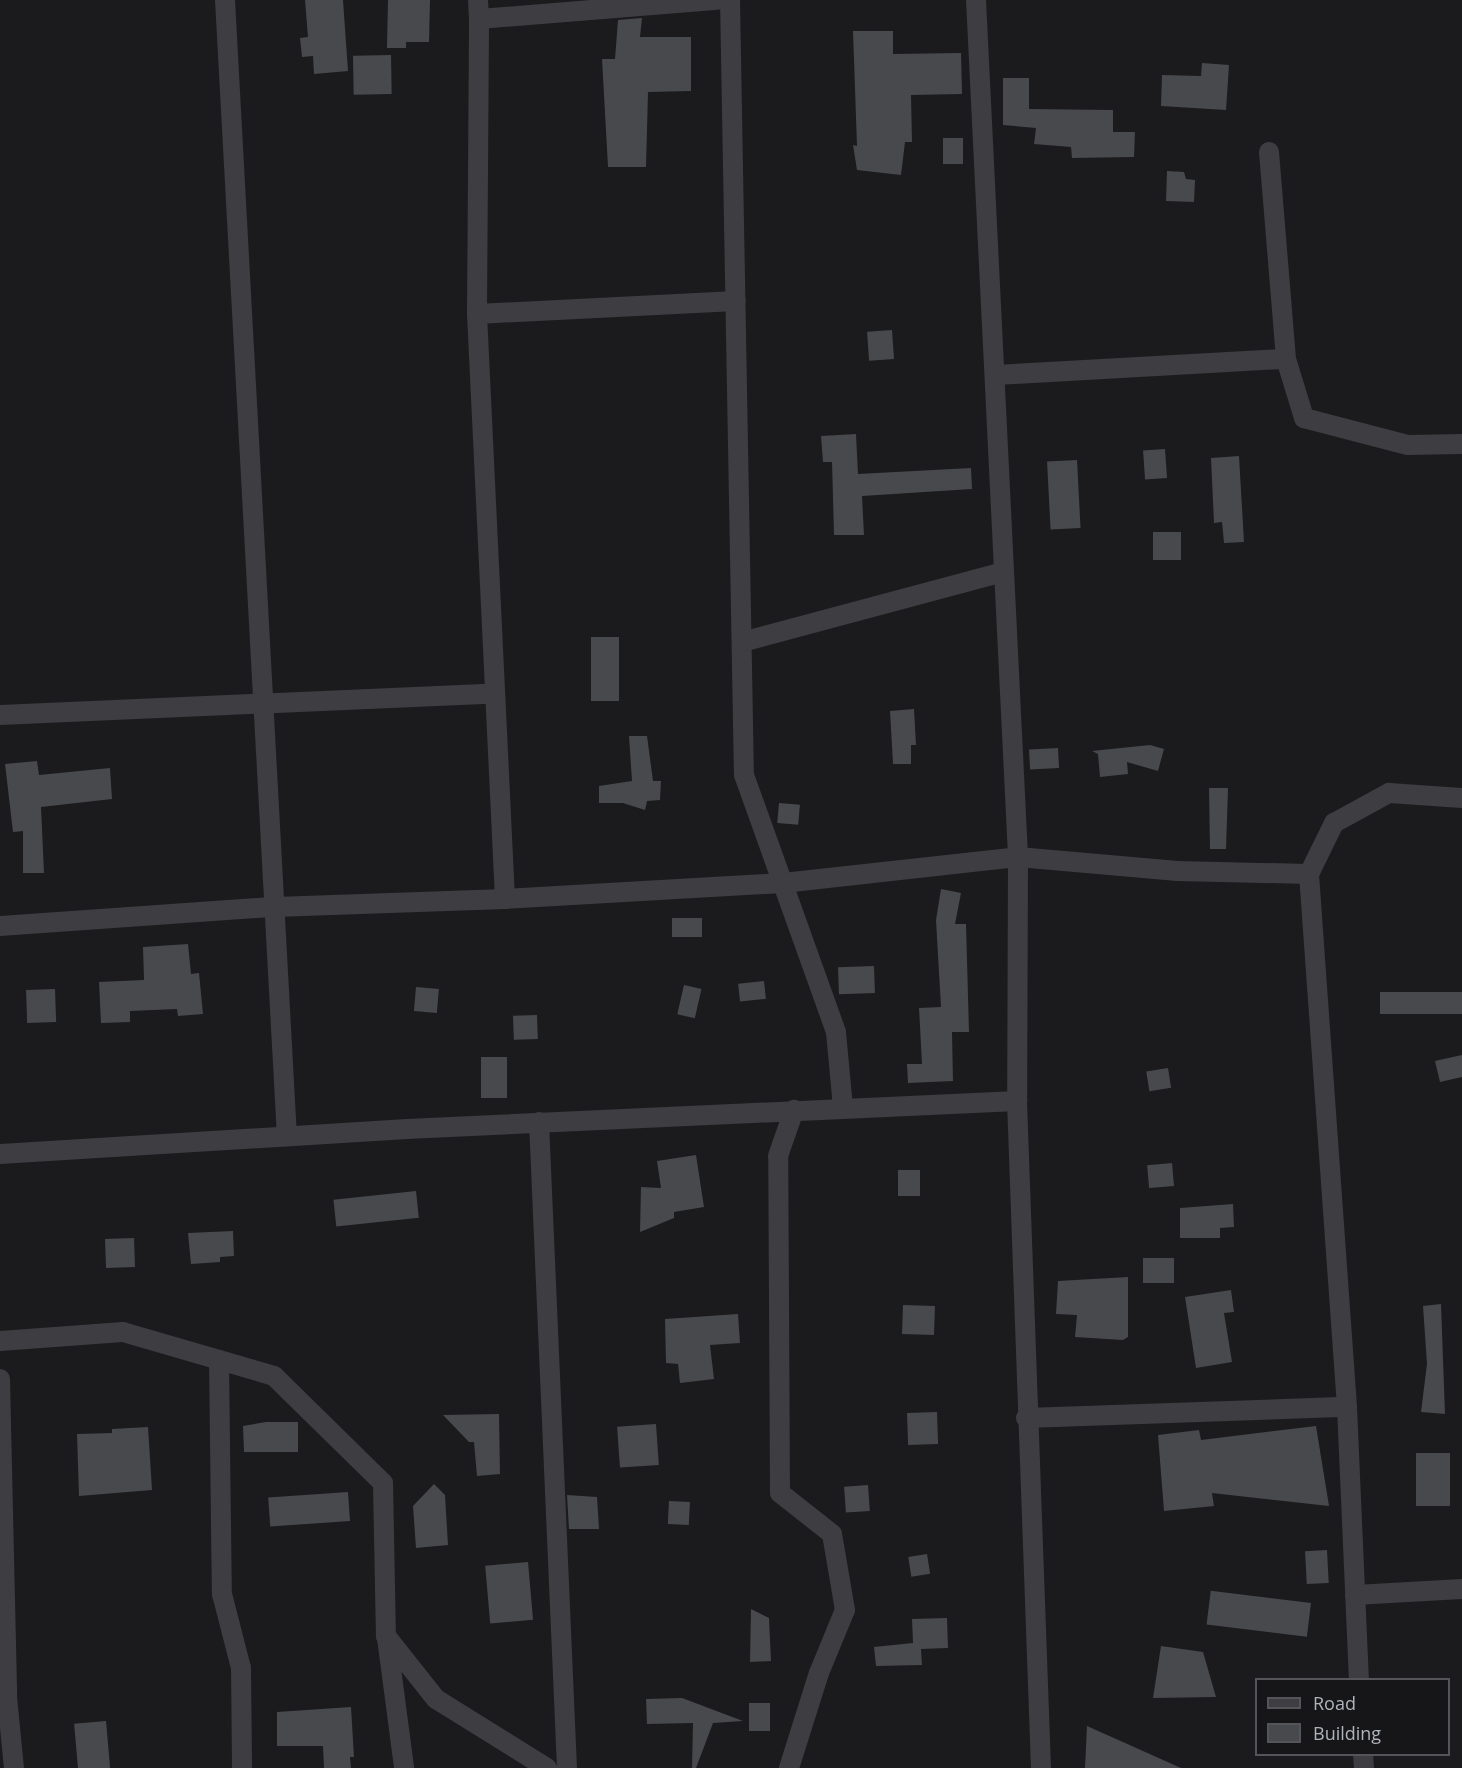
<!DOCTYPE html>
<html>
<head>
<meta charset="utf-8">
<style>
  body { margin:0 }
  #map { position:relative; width:1462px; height:1768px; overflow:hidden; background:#1b1b1d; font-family:"Open Sans",sans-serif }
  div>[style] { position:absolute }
  .building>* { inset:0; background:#48494d; transform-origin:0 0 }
  .minor>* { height:20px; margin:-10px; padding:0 10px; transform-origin:10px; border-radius:10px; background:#3d3d42 }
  span { translate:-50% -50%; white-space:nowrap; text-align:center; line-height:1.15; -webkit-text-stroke:4.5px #161618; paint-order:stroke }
  .legend { position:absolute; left:1255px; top:1678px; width:195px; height:78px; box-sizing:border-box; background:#161618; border:2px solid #535559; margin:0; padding:8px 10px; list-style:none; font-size:18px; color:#afb3bb }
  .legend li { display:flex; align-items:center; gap:12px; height:30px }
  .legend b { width:30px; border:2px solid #535559 }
</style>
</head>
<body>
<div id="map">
  <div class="building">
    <i style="clip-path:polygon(305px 0,343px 0,348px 71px,314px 74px,313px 56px,302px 57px,300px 38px,308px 37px)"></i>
    <i style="clip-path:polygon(388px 0,430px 0,429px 42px,406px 42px,406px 48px,387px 48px)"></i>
    <i style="clip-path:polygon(642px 18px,640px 37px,691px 37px,691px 91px,648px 92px,646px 167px,608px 167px,602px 59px,615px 59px,618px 20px)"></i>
    <i style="clip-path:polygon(853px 31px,893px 31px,893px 54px,961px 53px,962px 94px,911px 95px,912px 142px,905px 142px,901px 175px,857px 170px,853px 145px,857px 146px)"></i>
    <i style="left:391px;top:55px;width:39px;height:38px;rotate:89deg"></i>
    <i style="clip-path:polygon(1202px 63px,1229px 65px,1226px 110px,1161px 106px,1162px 75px,1201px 76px)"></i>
    <i style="clip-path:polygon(1003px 78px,1029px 78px,1029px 109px,1113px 110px,1113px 132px,1135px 132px,1134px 157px,1072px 158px,1071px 147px,1034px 144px,1036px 128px,1003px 125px)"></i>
    <i style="left:943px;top:138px;width:20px;height:26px"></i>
    <i style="clip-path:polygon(1167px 171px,1184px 172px,1186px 179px,1195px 180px,1194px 202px,1166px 201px)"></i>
    <i style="left:892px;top:330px;width:29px;height:25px;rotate:86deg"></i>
    <i style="clip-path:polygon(856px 434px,858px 474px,971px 468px,972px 489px,862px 496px,864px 535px,834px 535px,832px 462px,823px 462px,821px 436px)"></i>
    <i style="left:1165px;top:449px;width:29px;height:22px;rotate:86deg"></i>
    <i style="clip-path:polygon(1239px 456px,1244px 542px,1224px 543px,1222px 522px,1214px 523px,1211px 458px)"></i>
    <i style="left:1077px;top:460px;width:68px;height:30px;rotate:87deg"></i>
    <i style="left:1153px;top:532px;width:28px;height:28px"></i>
    <i style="left:591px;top:637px;width:28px;height:64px"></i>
    <i style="clip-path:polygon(914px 709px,916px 745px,911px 745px,911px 764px,893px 764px,890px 711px)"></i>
    <i style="clip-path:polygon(629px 736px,647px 736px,653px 781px,661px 781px,660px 800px,647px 801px,645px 810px,623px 803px,599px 803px,599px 786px,632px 781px)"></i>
    <i style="clip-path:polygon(1150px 745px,1164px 749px,1158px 771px,1127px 762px,1128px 774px,1100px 777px,1098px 754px,1092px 751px)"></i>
    <i style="left:1058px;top:748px;width:20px;height:29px;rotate:87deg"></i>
    <i style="clip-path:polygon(37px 761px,39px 775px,110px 768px,112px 799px,41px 807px,44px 873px,23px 873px,23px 831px,13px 832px,5px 764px)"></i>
    <i style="clip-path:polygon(1209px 788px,1228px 788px,1226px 849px,1210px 849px)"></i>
    <i style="left:779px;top:803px;width:21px;height:20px;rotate:5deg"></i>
    <i style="clip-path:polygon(941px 889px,961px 893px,955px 924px,966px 924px,969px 1032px,952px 1032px,953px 1081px,908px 1083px,907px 1064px,922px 1064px,919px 1008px,941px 1007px,936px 920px)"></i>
    <i style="left:702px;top:918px;width:19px;height:30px;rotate:90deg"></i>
    <i style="clip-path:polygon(188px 944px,191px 974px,199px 973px,203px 1014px,178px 1016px,177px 1009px,130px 1011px,130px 1022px,101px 1023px,99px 982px,144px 980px,143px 947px)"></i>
    <i style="left:874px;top:966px;width:27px;height:36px;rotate:88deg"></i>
    <i style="left:764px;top:981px;width:18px;height:26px;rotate:84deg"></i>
    <i style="left:684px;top:985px;width:18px;height:30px;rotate:13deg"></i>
    <i style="left:416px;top:987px;width:23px;height:24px;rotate:5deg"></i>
    <i style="left:55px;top:989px;width:33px;height:29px;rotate:88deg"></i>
    <i style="left:1380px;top:992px;width:82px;height:22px"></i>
    <i style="left:537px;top:1015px;width:24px;height:24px;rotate:88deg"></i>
    <i style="clip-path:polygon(1462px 1055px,1462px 1077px,1440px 1082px,1435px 1061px)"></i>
    <i style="left:481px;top:1057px;width:26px;height:41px"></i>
    <i style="left:1168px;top:1068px;width:20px;height:22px;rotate:81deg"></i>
    <i style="clip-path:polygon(696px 1155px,704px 1207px,674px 1212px,674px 1218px,640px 1232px,641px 1187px,661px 1188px,657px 1161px)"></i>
    <i style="left:1172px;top:1163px;width:23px;height:25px;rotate:85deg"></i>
    <i style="left:898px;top:1170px;width:22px;height:26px"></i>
    <i style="left:416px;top:1191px;width:27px;height:83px;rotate:84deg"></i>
    <i style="clip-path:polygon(1233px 1204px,1234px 1227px,1220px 1228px,1220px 1238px,1180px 1238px,1180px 1208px)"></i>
    <i style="clip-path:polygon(233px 1231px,234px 1256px,220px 1257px,220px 1262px,191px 1264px,188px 1233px)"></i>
    <i style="left:134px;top:1238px;width:29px;height:29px;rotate:88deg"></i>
    <i style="left:1174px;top:1258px;width:25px;height:31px;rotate:90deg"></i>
    <i style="clip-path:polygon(1128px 1277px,1128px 1337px,1123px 1340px,1075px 1337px,1077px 1315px,1056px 1314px,1058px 1281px)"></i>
    <i style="clip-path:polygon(1231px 1290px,1234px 1312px,1224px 1313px,1232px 1362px,1196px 1368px,1185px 1297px)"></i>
    <i style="clip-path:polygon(1441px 1304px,1445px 1414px,1421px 1412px,1427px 1364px,1423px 1306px)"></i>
    <i style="left:903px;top:1305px;width:32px;height:29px;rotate:2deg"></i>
    <i style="clip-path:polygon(738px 1314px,740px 1343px,710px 1345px,714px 1379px,680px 1383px,678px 1364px,666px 1363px,665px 1319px)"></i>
    <i style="left:937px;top:1412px;width:32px;height:30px;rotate:88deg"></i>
    <i style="clip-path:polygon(499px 1414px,500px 1474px,477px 1476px,474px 1442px,469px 1442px,443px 1415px)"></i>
    <i style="clip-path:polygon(266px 1422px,298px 1422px,298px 1452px,244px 1452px,243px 1426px)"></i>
    <i style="left:656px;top:1424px;width:41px;height:39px;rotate:86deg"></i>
    <i style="clip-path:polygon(1316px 1426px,1329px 1506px,1212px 1493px,1214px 1506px,1164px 1511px,1158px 1435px,1199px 1430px,1201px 1440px)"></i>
    <i style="clip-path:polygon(148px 1427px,152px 1490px,79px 1496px,77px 1434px,112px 1433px,112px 1429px)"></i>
    <i style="left:1416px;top:1453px;width:34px;height:53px"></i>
    <i style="clip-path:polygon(434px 1484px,445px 1495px,448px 1545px,416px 1548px,413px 1506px)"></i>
    <i style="left:868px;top:1485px;width:26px;height:24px;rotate:86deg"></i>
    <i style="left:348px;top:1492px;width:29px;height:80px;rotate:86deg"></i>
    <i style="clip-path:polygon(567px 1495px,597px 1497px,599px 1529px,569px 1529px)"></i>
    <i style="left:669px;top:1501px;width:21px;height:23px;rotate:3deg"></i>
    <i style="left:1327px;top:1550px;width:33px;height:22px;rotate:87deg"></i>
    <i style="left:927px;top:1554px;width:20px;height:19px;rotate:81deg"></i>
    <i style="left:528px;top:1562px;width:58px;height:43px;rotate:85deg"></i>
    <i style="left:1311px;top:1603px;width:34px;height:101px;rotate:97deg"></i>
    <i style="clip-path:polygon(751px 1609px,769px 1618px,771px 1661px,750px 1662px)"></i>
    <i style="clip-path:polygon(947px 1618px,948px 1648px,921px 1649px,922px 1665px,876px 1666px,874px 1647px,913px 1643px,912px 1619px)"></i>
    <i style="clip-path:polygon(1161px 1646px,1203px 1652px,1216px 1697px,1153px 1698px)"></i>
    <i style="clip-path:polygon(682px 1698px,743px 1721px,713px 1723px,696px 1768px,692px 1768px,693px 1723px,647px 1724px,646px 1699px)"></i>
    <i style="left:749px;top:1703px;width:21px;height:28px"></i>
    <i style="clip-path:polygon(351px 1707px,354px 1757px,350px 1757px,351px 1768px,324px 1768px,323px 1746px,277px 1746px,277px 1712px)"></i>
    <i style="left:106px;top:1721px;width:47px;height:32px;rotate:85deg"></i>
    <i style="clip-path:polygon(1087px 1726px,1181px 1768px,1085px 1768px)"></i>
  </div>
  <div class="minor">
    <i style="left:225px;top:0;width:1138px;rotate:86.88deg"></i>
    <i style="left:478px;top:0;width:19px;rotate:87deg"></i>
    <i style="left:479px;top:19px;width:239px;rotate:-4.6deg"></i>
    <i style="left:730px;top:0;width:775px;rotate:88.97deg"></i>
    <i style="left:744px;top:775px;width:273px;rotate:70.3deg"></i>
    <i style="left:836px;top:1032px;width:76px;rotate:84.7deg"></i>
    <i style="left:976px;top:0;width:858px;rotate:87.19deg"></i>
    <i style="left:1018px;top:857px;width:244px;rotate:90.2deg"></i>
    <i style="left:1017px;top:1101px;width:667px;rotate:87.94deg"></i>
    <i style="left:1269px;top:152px;width:208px;rotate:85.3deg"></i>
    <i style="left:1286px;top:359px;width:62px;rotate:73deg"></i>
    <i style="left:1304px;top:418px;width:107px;rotate:14.6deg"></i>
    <i style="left:1408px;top:445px;width:54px;rotate:-1.1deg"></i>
    <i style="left:477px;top:314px;width:259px;rotate:-2.9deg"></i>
    <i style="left:996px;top:375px;width:290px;rotate:-3.2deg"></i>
    <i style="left:742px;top:642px;width:270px;rotate:-15deg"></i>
    <i style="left:0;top:715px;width:495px;rotate:-2.5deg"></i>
    <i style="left:1309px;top:874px;width:534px;rotate:85.92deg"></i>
    <i style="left:1347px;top:1407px;width:273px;rotate:87.5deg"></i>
    <i style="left:505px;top:899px;width:278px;rotate:-3.3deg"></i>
    <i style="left:783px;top:883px;width:236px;rotate:-6.3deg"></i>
    <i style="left:1018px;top:857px;width:160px;rotate:5deg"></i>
    <i style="left:1177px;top:871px;width:132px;rotate:1.3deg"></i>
    <i style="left:1309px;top:874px;width:57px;rotate:-63.9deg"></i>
    <i style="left:1334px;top:823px;width:63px;rotate:-28.6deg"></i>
    <i style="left:1389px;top:793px;width:73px;rotate:3.9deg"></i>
    <i style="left:0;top:926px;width:276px;rotate:-4deg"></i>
    <i style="left:275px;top:907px;width:230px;rotate:-2deg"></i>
    <i style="left:505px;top:899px;width:586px;rotate:-92.74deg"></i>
    <i style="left:477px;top:314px;width:295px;rotate:-89.6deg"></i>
    <i style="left:539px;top:1122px;width:647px;rotate:87.52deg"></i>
    <i style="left:0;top:1154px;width:408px;rotate:-3.5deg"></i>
    <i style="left:407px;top:1129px;width:611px;rotate:-2.63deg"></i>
    <i style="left:0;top:1341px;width:123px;rotate:-4.2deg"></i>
    <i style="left:123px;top:1332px;width:157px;rotate:16.2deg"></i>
    <i style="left:274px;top:1376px;width:153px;rotate:44.5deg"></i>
    <i style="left:383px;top:1483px;width:153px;rotate:88.9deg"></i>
    <i style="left:386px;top:1636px;width:80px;rotate:51.6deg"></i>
    <i style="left:436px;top:1699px;width:131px;rotate:31.9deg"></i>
    <i style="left:219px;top:1360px;width:234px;rotate:89.3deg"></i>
    <i style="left:222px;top:1594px;width:76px;rotate:75.6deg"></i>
    <i style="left:241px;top:1668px;width:100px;rotate:89.4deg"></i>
    <i style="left:0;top:1379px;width:318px;rotate:88.7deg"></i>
    <i style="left:7px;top:1697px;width:71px;rotate:84.4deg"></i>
    <i style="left:1026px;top:1418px;width:321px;rotate:-2deg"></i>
    <i style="left:1355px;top:1595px;width:107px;rotate:-3.2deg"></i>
    <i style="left:387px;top:1638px;width:131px;rotate:82.5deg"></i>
    <i style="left:1363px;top:1754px;width:14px;rotate:86deg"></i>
    <i style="left:789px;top:1768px;width:100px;rotate:-72.5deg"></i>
    <i style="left:819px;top:1673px;width:68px;rotate:-67.6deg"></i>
    <i style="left:845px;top:1610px;width:77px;rotate:-99.7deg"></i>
    <i style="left:832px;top:1534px;width:66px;rotate:-141.7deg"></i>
    <i style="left:780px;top:1493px;width:337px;rotate:-90.3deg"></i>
    <i style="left:778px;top:1156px;width:49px;rotate:-70.8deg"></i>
  </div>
  <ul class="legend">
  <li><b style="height:8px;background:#3d3d42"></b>Road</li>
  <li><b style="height:16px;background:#48494d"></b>Building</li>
  </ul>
</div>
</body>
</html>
